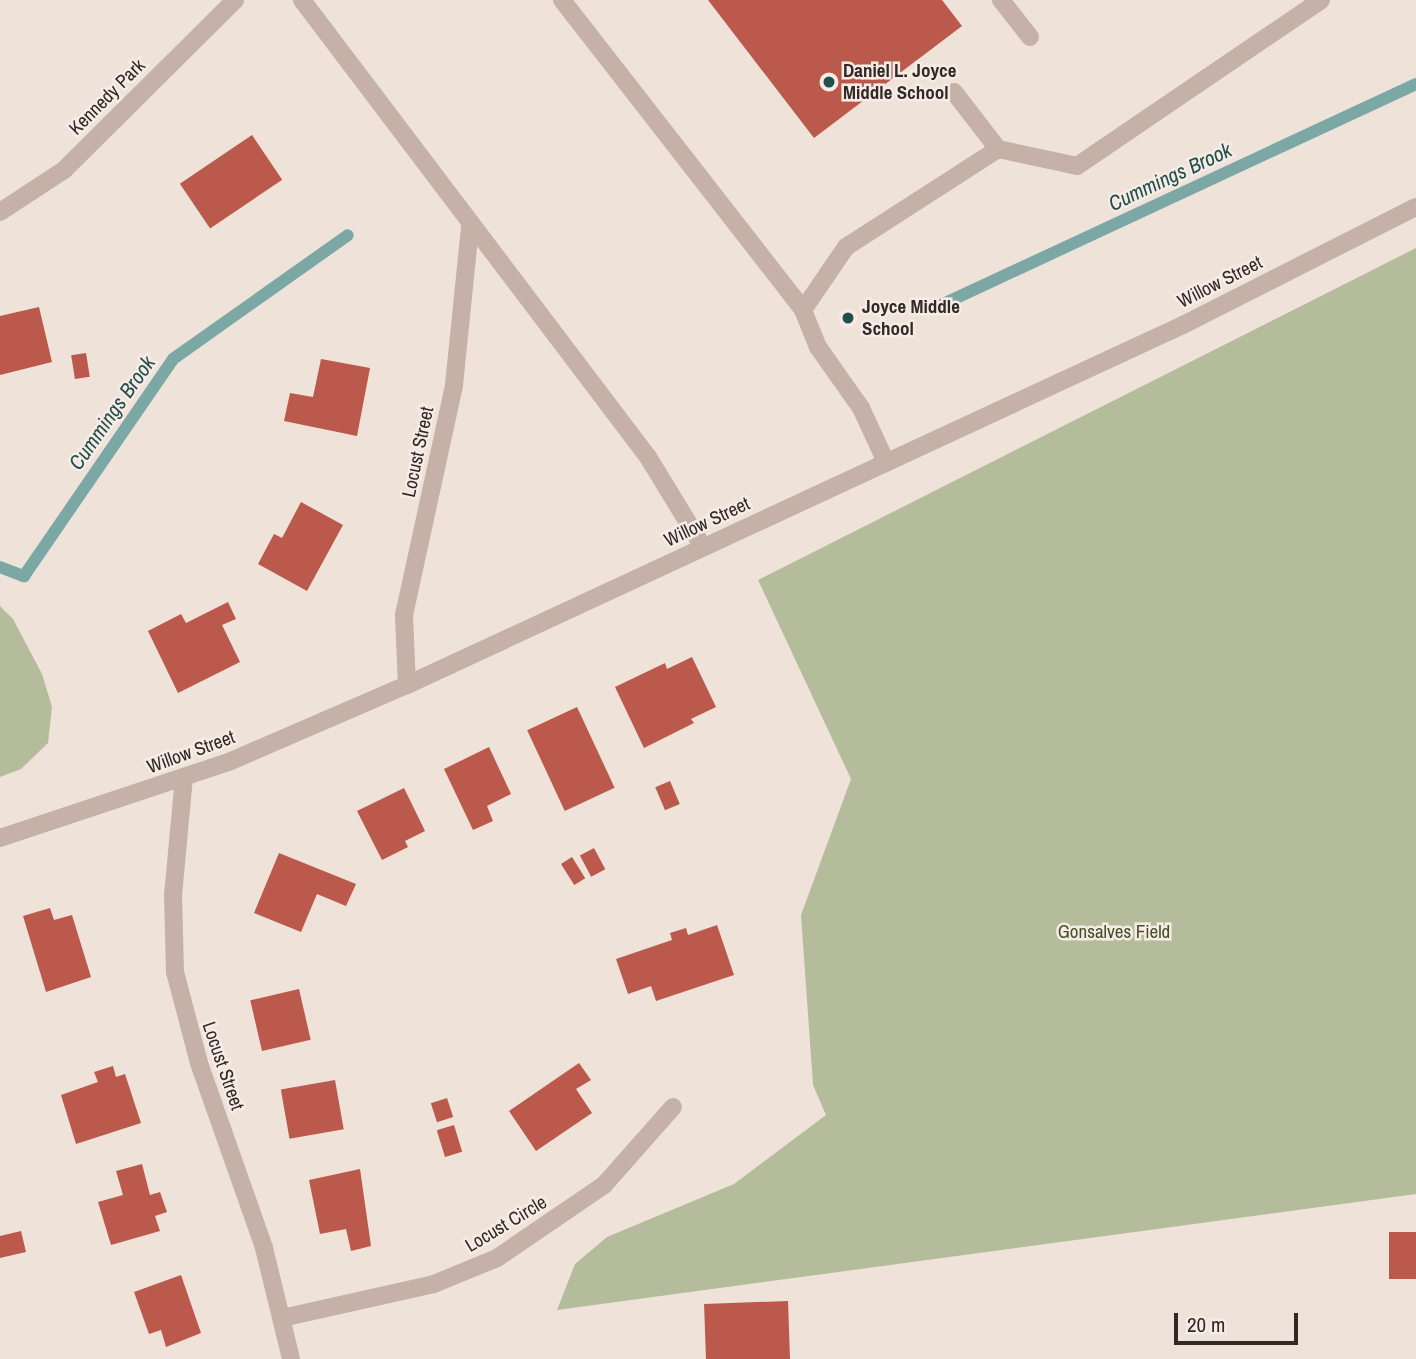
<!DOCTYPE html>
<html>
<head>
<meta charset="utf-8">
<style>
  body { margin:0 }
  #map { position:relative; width:1416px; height:1359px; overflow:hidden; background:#eee2d9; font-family:"Archivo Narrow",sans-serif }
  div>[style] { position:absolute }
  .green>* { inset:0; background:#b5bc9b }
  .stream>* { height:12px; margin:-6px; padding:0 6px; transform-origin:6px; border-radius:6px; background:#7ba8a5 }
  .building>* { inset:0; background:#ba594c; transform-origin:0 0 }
  .service>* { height:18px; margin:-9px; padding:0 9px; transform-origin:9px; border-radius:9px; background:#c5b1a7 }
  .minor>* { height:18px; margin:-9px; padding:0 9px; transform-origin:9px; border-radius:9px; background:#c5b1a7 }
  .tertiary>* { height:18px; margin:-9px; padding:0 9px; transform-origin:9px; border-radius:9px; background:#c5b1a7 }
  .dots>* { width:19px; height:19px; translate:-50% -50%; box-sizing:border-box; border:4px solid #f7ece5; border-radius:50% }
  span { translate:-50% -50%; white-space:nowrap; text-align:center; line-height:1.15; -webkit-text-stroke:5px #f7ece5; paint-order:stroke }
  .poi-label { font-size:19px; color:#322927; font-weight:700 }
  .left { translate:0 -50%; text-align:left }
  .street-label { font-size:19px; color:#322927 }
  .park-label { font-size:19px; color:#464e2d }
  .water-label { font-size:21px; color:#204f4c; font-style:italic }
  .scale { position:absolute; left:1174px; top:1313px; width:124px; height:32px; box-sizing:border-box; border:4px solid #322927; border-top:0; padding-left:9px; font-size:21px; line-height:24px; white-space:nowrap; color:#322927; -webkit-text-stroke:5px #f7ece5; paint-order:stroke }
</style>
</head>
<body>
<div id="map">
  <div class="green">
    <i style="clip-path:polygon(1416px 248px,1416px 1194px,557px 1310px,575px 1264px,607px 1237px,734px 1184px,826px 1115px,813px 1085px,801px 915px,851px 779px,758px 580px)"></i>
    <i style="clip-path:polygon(0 606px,13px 619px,42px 674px,52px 707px,48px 743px,21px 769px,0 777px)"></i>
  </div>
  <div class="stream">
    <i style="left:941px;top:305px;width:524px;rotate:-24.95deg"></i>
    <i style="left:0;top:567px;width:26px;rotate:21deg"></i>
    <i style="left:24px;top:576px;width:263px;rotate:-55.5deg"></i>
    <i style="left:173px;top:359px;width:214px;rotate:-35.3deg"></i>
  </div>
  <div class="building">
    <i style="clip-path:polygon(708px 0,942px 0,962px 26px,814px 138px)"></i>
    <i style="left:252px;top:135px;width:54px;height:87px;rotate:56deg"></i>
    <i style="clip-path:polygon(39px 307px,52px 362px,0 375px,0 316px)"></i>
    <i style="left:86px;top:353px;width:24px;height:15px;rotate:81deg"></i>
    <i style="clip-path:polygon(321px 359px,370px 368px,357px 436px,284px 421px,290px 393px,313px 397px)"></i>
    <i style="clip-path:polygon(301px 502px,343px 525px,307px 591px,258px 564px,274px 534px,282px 538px)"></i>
    <i style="clip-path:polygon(228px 602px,236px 619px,222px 625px,240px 662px,178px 693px,148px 631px,181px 614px,186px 623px)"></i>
    <i style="clip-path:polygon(692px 657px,716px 707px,691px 719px,694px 723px,644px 748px,615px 687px,665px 663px,667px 669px)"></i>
    <i style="left:577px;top:707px;width:89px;height:55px;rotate:65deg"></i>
    <i style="clip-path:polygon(489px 747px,511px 794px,487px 806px,493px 821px,473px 830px,444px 769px)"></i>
    <i style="left:670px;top:781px;width:25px;height:16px;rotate:67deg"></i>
    <i style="clip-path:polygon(404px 788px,425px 831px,405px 841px,408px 847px,382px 860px,357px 811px)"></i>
    <i style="left:594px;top:848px;width:24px;height:16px;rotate:62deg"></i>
    <i style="clip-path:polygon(279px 853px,356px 884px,346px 906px,317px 894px,301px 932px,254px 913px)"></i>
    <i style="left:572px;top:857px;width:25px;height:13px;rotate:58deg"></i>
    <i style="clip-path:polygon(50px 908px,54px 920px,72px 915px,91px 977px,46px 992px,23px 916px)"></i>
    <i style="clip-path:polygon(717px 925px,734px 975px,656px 1001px,651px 986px,628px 994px,616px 959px,672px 940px,670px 933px,686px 928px,688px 935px)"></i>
    <i style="left:299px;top:989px;width:52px;height:50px;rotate:77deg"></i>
    <i style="clip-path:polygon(579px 1063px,591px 1080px,576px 1089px,592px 1113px,536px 1151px,509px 1111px)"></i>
    <i style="clip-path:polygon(113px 1066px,116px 1077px,125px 1074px,141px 1123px,76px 1144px,61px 1095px,98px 1082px,94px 1072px)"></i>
    <i style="left:335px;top:1080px;width:50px;height:55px;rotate:80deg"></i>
    <i style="left:447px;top:1098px;width:20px;height:17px;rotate:72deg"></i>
    <i style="left:454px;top:1125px;width:28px;height:18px;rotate:73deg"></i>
    <i style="clip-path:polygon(142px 1164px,150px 1195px,160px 1192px,167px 1212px,155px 1216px,160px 1231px,111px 1245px,98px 1202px,123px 1195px,116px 1171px)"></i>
    <i style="clip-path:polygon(360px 1169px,371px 1246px,351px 1251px,346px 1229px,320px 1234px,309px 1180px)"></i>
    <i style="clip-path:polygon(21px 1231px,26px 1252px,0 1258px,0 1236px)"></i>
    <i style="left:1416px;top:1232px;width:47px;height:27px;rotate:90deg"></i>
    <i style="clip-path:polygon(181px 1275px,201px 1333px,166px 1347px,161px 1330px,149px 1334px,134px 1292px)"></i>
    <i style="left:788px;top:1301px;width:58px;height:84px;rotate:88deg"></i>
  </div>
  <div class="service">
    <i style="left:562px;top:0;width:393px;rotate:52.1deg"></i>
    <i style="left:803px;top:310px;width:40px;rotate:68deg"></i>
    <i style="left:818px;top:347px;width:75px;rotate:54.8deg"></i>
    <i style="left:861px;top:408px;width:60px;rotate:65.2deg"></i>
    <i style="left:1001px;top:0;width:47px;rotate:51.9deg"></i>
    <i style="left:954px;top:92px;width:72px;rotate:52.3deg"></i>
    <i style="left:803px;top:310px;width:76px;rotate:-55.7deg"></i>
    <i style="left:846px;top:247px;width:181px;rotate:-32.8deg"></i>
    <i style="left:998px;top:149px;width:81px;rotate:12.1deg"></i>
    <i style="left:1077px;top:166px;width:295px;rotate:-34.2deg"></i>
  </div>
  <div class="minor">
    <i style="left:302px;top:0;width:573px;rotate:52.87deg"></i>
    <i style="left:648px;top:457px;width:105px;rotate:58.6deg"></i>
    <i style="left:0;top:212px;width:77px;rotate:-33.3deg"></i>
    <i style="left:64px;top:170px;width:241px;rotate:-44.8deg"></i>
    <i style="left:407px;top:685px;width:70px;rotate:-92.5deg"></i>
    <i style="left:404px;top:615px;width:235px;rotate:-77.7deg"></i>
    <i style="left:454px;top:385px;width:159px;rotate:-84.2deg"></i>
    <i style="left:184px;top:777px;width:119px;rotate:95.3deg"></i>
    <i style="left:173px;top:895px;width:77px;rotate:88.5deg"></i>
    <i style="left:175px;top:972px;width:94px;rotate:75.2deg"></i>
    <i style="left:199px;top:1063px;width:196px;rotate:70.6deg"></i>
    <i style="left:264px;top:1248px;width:114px;rotate:76.3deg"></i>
    <i style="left:282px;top:1318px;width:156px;rotate:-12.6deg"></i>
    <i style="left:434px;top:1284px;width:68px;rotate:-22.4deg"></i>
    <i style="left:497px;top:1258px;width:130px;rotate:-34.3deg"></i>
    <i style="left:604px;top:1185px;width:104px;rotate:-48.5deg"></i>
  </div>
  <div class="tertiary">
    <i style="left:0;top:838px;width:243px;rotate:-18.4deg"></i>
    <i style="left:231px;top:761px;width:192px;rotate:-23.4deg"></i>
    <i style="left:407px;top:685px;width:855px;rotate:-24.89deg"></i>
    <i style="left:1183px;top:325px;width:261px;rotate:-26.9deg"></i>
  </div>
  <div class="dots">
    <i style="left:829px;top:82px;background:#204f4c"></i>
    <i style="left:848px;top:318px;background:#204f4c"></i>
  </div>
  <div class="poi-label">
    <span class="left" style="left:843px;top:82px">Daniel L. Joyce<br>Middle School</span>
    <span class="left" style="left:862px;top:318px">Joyce Middle<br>School</span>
  </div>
  <div class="street-label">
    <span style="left:107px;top:97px;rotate:-45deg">Kennedy Park</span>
    <span style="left:1220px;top:282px;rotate:-27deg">Willow Street</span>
    <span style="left:418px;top:452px;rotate:-78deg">Locust Street</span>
    <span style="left:707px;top:522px;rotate:-25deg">Willow Street</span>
    <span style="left:191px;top:752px;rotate:-20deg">Willow Street</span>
    <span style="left:223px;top:1066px;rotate:71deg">Locust Street</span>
    <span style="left:506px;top:1224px;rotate:-31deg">Locust Circle</span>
  </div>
  <div class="park-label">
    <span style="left:1114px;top:932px">Gonsalves Field</span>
  </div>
  <div class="water-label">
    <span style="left:1170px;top:177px;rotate:-25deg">Cummings Brook</span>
    <span style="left:112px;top:413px;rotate:-55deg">Cummings Brook</span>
  </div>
  <div class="scale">20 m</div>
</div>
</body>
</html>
